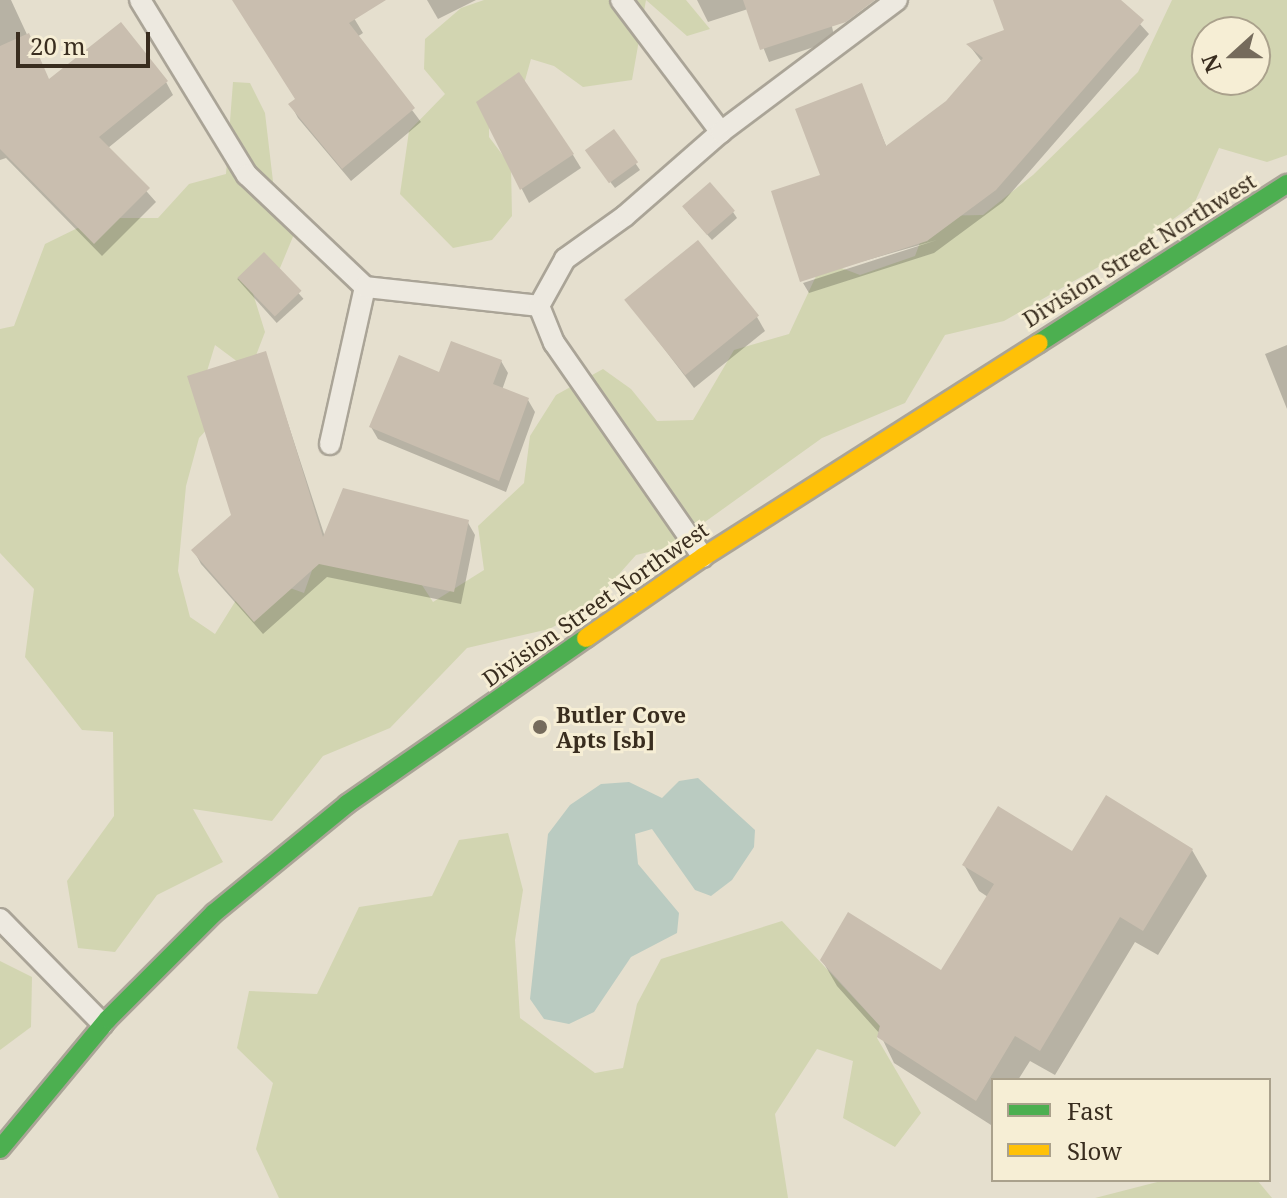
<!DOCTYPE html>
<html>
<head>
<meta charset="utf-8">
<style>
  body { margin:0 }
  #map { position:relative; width:1287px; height:1198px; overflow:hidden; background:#e5dfce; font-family:"Noto Serif",serif }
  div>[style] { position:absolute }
  .green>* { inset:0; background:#d2d5b1 }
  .water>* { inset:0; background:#bacbc1 }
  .shadow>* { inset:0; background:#0003; transform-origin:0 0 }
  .building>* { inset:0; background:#c9beaf; transform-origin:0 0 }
  .roads { filter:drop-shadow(2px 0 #aaa497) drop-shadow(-2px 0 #aaa497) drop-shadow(0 2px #aaa497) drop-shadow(0 -2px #aaa497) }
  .lane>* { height:20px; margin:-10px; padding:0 10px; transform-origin:10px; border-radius:10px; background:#ede9e0 }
  .fast>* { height:18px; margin:-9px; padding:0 9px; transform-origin:9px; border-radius:9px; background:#4caf50 }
  .slow>* { height:18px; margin:-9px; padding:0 9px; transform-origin:9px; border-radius:9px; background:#ffc107 }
  .dots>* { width:22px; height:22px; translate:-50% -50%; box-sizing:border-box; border:4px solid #f6eed5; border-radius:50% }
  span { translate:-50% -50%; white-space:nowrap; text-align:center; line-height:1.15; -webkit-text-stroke:6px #f6eed5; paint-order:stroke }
  .street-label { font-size:22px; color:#392d1f }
  .poi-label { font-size:22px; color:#392d1f; font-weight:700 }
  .left { translate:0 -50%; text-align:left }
  .legend { position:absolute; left:991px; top:1078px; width:280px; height:104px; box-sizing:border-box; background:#f6eed5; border:2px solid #aaa18c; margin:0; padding:10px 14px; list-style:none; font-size:24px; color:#392d1f }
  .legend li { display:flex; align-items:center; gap:16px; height:40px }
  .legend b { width:40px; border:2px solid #aaa18c }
  .north { position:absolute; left:1191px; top:16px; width:80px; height:80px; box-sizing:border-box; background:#f6eed5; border:2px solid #aaa18c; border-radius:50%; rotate:249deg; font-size:22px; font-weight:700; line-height:32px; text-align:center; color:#392d1f }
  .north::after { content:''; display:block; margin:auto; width:28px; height:36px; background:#756b5c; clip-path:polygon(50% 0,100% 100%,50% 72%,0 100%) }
  .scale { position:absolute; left:16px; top:32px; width:134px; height:36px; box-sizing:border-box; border:4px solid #392d1f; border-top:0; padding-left:10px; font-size:24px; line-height:28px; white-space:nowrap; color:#392d1f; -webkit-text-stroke:6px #f6eed5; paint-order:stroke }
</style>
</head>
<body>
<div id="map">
  <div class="green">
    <i style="clip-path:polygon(484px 0,686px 0,710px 29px,687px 36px,646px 0,632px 80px,583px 87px,554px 66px,531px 59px,515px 116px,489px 119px,489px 137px,511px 166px,512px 216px,492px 240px,453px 248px,400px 194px,409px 131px,445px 94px,424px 69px,425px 39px,461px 8px)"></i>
    <i style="clip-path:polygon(evenodd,1172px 0,1287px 0,1287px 155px,1267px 162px,1219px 148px,1194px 204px,1142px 242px,1004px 321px,945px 335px,905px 403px,822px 438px,670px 547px,636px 555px,588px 609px,549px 629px,467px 648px,390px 728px,323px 756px,272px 821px,193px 809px,223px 862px,157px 895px,115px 952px,78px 948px,67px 881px,114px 816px,113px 732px,82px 730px,25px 657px,34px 589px,0 553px,0 329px,14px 326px,45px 244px,98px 218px,158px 218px,189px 184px,226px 174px,233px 82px,250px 83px,265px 113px,274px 190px,302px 215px,280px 268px,250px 284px,265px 332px,250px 371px,215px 345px,204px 381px,219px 416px,199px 438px,186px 486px,178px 571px,190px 617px,215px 634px,238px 597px,265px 579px,304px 593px,322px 542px,407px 562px,433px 602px,484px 570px,478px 526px,524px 483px,530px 436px,556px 395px,603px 369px,631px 389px,657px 421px,693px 420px,734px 350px,789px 334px,823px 261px,860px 275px,915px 256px,930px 216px,983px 215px,1033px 175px,1138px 72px,1172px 0,1207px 32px,1255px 32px,1255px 80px,1207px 80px,1207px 32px)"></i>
    <i style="clip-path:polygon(508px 833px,523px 890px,515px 940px,520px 1018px,595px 1073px,623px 1068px,637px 1004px,661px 959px,782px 921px,880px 1026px,877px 1038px,921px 1113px,895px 1147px,843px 1118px,853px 1061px,817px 1049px,775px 1114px,788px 1198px,279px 1198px,256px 1149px,273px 1083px,237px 1048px,249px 991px,317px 994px,359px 907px,432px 896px,459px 840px)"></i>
    <i style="clip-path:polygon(0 961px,32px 977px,31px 1027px,0 1050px)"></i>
    <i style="clip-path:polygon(1165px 1180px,1257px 1180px,1272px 1198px,1095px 1198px)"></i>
  </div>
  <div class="water">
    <i style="clip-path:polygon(698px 778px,755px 830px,754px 847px,732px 880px,711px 896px,695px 890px,652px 829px,635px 834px,638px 864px,679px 913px,677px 933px,631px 957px,594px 1012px,569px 1024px,544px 1019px,530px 999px,548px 834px,570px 805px,601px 784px,629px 782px,662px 798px,679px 781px)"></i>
  </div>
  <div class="shadow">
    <i style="clip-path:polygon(0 0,11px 0,49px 82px,166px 82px,173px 95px,108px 148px,156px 202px,102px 256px,6px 158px,0 160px)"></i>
    <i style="clip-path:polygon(234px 0,343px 0,363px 33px,357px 37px,421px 122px,351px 181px,298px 118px,291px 105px,297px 99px)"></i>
    <i style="clip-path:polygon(427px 0,476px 0,438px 19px)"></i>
    <i style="clip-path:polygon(697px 0,826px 0,835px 40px,769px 62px,748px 9px,708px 22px)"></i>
    <i style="clip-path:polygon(995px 0,1118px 0,1149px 34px,1003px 202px,934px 253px,809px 293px,803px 283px,937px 240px,801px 279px,823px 177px,861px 86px,887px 148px,948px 102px,982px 62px,969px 45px,1006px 31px)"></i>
    <i style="clip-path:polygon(478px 103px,573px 155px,581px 168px,529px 203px)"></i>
    <i style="clip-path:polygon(614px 132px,640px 170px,615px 188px,591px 157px)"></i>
    <i style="clip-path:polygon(733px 212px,737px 218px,712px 240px,688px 213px)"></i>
    <i style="left:264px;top:255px;width:59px;height:36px;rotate:48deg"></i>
    <i style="clip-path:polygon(627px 300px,757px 317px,765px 331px,694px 388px)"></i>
    <i style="clip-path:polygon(1287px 345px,1287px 409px,1265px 354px)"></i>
    <i style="clip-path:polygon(265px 353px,325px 537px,467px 521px,475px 535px,461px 604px,327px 577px,263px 634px,201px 564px,194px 551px,233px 516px)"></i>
    <i style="clip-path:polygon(501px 361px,508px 373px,502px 390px,528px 400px,535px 412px,506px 492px,378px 439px,371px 427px,441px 375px)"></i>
    <i style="clip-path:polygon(1192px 850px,1207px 876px,1158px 955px,1135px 942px,1055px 1075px,1030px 1061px,1018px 1080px,993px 1080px,991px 1125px,894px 1063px,880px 1034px,837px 986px,822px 960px,942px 973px,988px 897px,979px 891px,964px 865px,1072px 854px)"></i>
  </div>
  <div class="building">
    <i style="clip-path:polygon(232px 0,386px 0,349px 23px,415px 108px,342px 169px,288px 104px,295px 99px)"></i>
    <i style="clip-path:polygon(743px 0,875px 0,846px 22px,760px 50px)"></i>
    <i style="clip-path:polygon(993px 0,1121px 0,1144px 20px,996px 190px,927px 241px,800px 282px,771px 191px,820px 175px,795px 109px,862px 83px,886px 146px,946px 101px,983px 58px,966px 44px,1004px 30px)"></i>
    <i style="clip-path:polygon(121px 22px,168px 81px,99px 137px,150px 188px,94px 244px,0 149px,0 46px,29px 33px,49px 79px)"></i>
    <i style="clip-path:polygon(519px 72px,574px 154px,520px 190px,476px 102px)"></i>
    <i style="left:614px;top:129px;width:41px;height:36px;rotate:54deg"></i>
    <i style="left:710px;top:182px;width:38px;height:37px;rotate:49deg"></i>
    <i style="left:698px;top:240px;width:97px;height:95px;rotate:51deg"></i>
    <i style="left:264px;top:252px;width:54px;height:37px;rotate:46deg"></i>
    <i style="clip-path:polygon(451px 341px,502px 360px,493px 384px,529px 398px,499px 481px,369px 427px,399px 355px,439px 372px)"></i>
    <i style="clip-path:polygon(266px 351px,323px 537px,343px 488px,469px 520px,454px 592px,319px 564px,254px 622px,191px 550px,231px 515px,187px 376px)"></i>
    <i style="clip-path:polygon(1106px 795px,1193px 849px,1143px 931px,1120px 917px,1040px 1051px,1015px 1036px,976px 1101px,877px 1037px,880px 1026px,820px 960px,848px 912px,941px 970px,994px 884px,962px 865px,998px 806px,1072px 851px)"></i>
  </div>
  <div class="roads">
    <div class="lane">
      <i style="left:140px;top:0;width:205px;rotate:58.6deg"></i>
      <i style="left:247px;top:175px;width:163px;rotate:43.5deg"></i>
      <i style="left:365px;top:287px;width:161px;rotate:102.6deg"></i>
      <i style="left:621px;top:0;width:166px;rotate:52.9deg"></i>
      <i style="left:365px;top:287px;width:175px;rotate:6.2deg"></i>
      <i style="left:703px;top:557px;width:261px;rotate:-124.8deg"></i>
      <i style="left:554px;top:343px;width:40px;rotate:-112deg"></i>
      <i style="left:539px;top:306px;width:54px;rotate:-61deg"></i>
      <i style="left:565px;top:259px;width:74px;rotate:-35.6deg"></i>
      <i style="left:625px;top:216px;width:128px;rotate:-41.2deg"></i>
      <i style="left:721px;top:132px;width:220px;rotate:-36.9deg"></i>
      <i style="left:0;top:919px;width:147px;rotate:45.6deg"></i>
    </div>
    <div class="fast">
      <i style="left:1039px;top:343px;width:295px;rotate:-32.7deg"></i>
      <i style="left:0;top:1149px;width:169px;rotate:-50.3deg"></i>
      <i style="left:108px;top:1019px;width:150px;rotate:-45deg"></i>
      <i style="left:214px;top:913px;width:172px;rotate:-39.3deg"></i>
      <i style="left:347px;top:804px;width:291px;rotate:-34.8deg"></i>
    </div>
    <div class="slow">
      <i style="left:586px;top:638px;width:142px;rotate:-34.7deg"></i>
      <i style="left:703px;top:557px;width:398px;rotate:-32.5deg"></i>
    </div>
  </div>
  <div class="dots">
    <i style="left:540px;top:727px;background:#756b5c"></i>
  </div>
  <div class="street-label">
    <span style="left:1139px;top:250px;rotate:-32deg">Division Street Northwest</span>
    <span style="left:595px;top:604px;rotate:-35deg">Division Street Northwest</span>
  </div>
  <div class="poi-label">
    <span class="left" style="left:556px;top:727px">Butler Cove<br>Apts [sb]</span>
  </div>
  <ul class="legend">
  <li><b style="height:10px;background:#4caf50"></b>Fast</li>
  <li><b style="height:10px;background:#ffc107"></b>Slow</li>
  </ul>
  <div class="north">N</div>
  <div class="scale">20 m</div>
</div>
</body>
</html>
